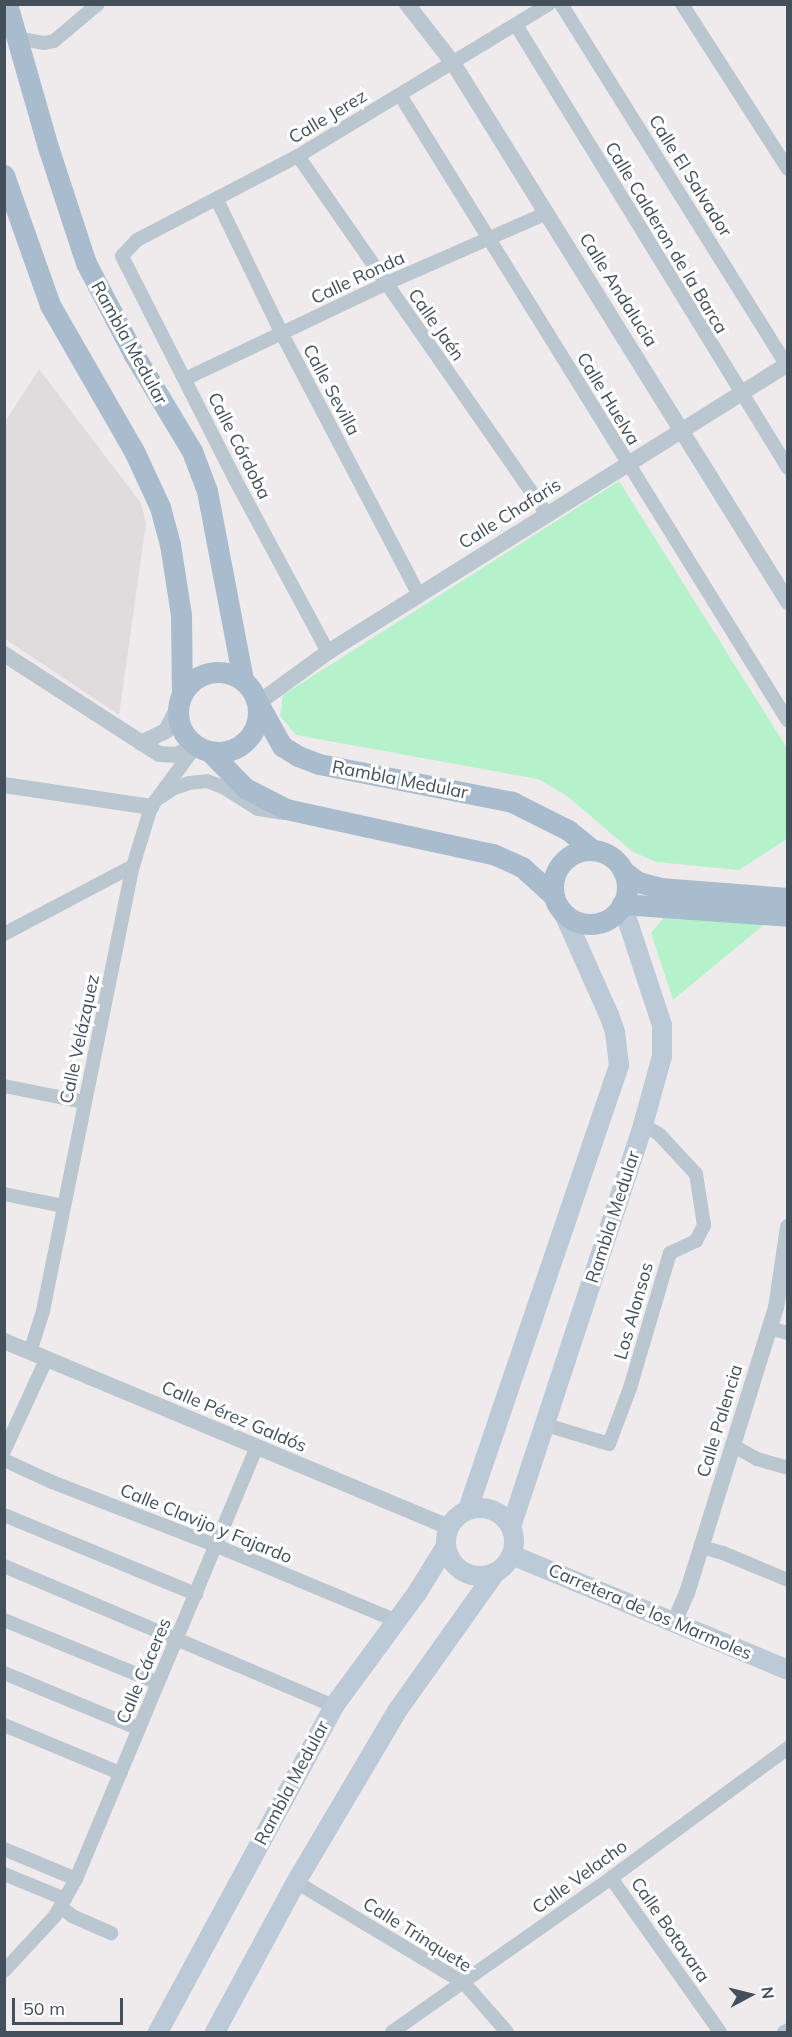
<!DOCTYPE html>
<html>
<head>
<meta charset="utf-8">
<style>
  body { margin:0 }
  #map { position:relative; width:792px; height:2037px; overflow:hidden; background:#efebec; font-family:Mulish,sans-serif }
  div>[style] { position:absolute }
  .education>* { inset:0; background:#e0dcde }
  .green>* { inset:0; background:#b5f2cb }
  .minor>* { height:14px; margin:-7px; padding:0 7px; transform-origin:7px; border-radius:7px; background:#bbc7d0 }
  .tertiary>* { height:16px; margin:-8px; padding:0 8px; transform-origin:8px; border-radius:8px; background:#bbc7d0 }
  .secondary>* { height:20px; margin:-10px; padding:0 10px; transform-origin:10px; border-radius:10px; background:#bccad7 }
  .secondary>.ring { margin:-10px; padding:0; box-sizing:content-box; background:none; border:20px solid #bccad7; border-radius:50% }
  .primary>* { height:21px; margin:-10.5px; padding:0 10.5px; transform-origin:10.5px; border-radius:10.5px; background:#a9bcce }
  .primary>.ring { margin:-10.5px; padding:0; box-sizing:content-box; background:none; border:21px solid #a9bcce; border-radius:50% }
  span { translate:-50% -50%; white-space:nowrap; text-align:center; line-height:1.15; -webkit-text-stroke:6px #fff; paint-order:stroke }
  .street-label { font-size:18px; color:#43505b }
  .frame { position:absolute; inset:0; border:6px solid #43505b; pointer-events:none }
  .north { position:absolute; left:720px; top:1965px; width:60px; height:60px; -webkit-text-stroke:4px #fff; paint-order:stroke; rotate:83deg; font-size:16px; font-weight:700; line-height:24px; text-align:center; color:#43505b }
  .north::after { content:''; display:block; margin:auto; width:21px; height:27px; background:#43505b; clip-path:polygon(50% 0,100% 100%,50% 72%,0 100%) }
  .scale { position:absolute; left:12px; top:1998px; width:111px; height:27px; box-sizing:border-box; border:3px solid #43505b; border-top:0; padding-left:8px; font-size:18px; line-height:21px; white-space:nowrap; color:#43505b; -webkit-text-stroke:4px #fff; paint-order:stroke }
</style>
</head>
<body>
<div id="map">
  <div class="education">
    <i style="clip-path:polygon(39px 369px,141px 503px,146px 524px,119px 715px,5px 639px,5px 422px)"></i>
  </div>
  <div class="green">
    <i style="clip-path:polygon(619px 481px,787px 748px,787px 839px,739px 870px,656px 862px,633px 852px,567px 796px,538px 779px,296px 735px,280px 716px,283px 695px)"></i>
    <i style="clip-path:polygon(665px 916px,766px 923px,673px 1000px,651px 933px)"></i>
  </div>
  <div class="minor">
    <i style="left:561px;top:4px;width:428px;rotate:58deg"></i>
    <i style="left:682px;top:4px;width:196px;rotate:57.3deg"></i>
    <i style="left:516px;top:25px;width:520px;rotate:58.45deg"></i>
    <i style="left:16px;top:38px;width:28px;rotate:10deg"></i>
    <i style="left:44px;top:43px;width:10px;rotate:-11deg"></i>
    <i style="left:54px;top:41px;width:57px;rotate:-40.1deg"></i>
    <i style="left:400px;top:95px;width:736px;rotate:58.21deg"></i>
    <i style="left:298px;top:156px;width:435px;rotate:55.2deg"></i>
    <i style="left:217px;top:200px;width:149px;rotate:64.1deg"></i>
    <i style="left:282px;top:334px;width:295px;rotate:62.3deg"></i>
    <i style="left:185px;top:379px;width:221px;rotate:-25.4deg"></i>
    <i style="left:385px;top:284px;width:177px;rotate:-23.7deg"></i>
    <i style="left:328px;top:652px;width:196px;rotate:-118.3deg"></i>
    <i style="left:235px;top:479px;width:250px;rotate:-116.9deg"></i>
    <i style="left:122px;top:256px;width:22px;rotate:-47deg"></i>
    <i style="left:137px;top:240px;width:182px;rotate:-27.6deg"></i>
    <i style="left:298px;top:156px;width:293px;rotate:-31.2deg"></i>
    <i style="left:161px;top:797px;width:16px;rotate:-35deg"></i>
    <i style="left:174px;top:788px;width:16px;rotate:-18deg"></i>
    <i style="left:189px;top:783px;width:18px;rotate:-6deg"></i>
    <i style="left:207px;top:781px;width:17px;rotate:21deg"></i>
    <i style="left:223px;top:787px;width:41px;rotate:32.2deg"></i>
    <i style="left:258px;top:809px;width:26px;rotate:9deg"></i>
    <i style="left:4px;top:934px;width:146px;rotate:-27.8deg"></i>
    <i style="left:4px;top:1086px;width:82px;rotate:11.3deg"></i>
    <i style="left:4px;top:1194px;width:60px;rotate:11.5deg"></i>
    <i style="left:770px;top:1328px;width:19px;rotate:16deg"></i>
    <i style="left:30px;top:1352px;width:43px;rotate:-72.4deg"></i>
    <i style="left:43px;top:1311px;width:454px;rotate:-78.6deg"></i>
    <i style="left:133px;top:866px;width:62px;rotate:-73deg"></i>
    <i style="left:151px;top:807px;width:74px;rotate:-53.7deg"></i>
    <i style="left:546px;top:1425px;width:66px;rotate:16.8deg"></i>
    <i style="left:609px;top:1444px;width:60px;rotate:-69.4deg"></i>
    <i style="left:630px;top:1388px;width:141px;rotate:-73.5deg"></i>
    <i style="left:670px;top:1253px;width:29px;rotate:-25deg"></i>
    <i style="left:696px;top:1241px;width:18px;rotate:-63deg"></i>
    <i style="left:704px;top:1225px;width:52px;rotate:-98.9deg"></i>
    <i style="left:696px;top:1174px;width:54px;rotate:-132.8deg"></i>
    <i style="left:659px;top:1134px;width:18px;rotate:-151deg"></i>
    <i style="left:732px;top:1445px;width:29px;rotate:29deg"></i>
    <i style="left:757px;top:1459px;width:32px;rotate:16deg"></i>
    <i style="left:4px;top:1451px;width:100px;rotate:-65.2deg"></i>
    <i style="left:4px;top:1460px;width:53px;rotate:24.6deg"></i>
    <i style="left:52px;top:1482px;width:177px;rotate:21.2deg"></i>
    <i style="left:217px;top:1546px;width:193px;rotate:22.6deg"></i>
    <i style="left:4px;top:1515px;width:208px;rotate:22.4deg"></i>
    <i style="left:701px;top:1547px;width:23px;rotate:15deg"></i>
    <i style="left:723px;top:1553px;width:70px;rotate:22.6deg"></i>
    <i style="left:4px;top:1566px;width:358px;rotate:23deg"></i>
    <i style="left:4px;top:1620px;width:166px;rotate:22.2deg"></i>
    <i style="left:4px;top:1673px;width:146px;rotate:22.5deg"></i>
    <i style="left:4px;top:1725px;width:126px;rotate:22.5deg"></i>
    <i style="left:4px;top:1849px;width:78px;rotate:22.6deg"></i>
    <i style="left:4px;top:1874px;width:66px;rotate:22.3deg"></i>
    <i style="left:611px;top:1878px;width:189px;rotate:54.7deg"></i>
    <i style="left:296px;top:1882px;width:196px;rotate:31deg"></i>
    <i style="left:464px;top:1983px;width:65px;rotate:48.7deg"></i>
    <i style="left:61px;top:1907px;width:14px;rotate:39deg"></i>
    <i style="left:72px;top:1916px;width:43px;rotate:23.6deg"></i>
    <i style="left:4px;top:1971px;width:75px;rotate:-47.2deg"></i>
    <i style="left:55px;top:1916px;width:43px;rotate:-60.4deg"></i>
    <i style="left:76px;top:1879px;width:467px;rotate:-67.3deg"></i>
    <i style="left:392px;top:2032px;width:268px;rotate:-35.1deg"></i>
    <i style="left:611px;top:1878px;width:220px;rotate:-36.3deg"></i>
    <i style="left:784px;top:2032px;width:4px;rotate:-27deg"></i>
  </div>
  <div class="tertiary">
    <i style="left:407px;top:4px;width:75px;rotate:52.1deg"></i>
    <i style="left:453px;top:63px;width:635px;rotate:58.14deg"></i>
    <i style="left:4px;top:654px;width:184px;rotate:32.8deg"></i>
    <i style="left:159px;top:754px;width:18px;rotate:3deg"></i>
    <i style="left:177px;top:755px;width:20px;rotate:-27deg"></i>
    <i style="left:258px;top:703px;width:87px;rotate:-36.1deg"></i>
    <i style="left:328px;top:652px;width:543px;rotate:-32.05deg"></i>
    <i style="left:141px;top:743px;width:28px;rotate:-26deg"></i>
    <i style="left:166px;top:731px;width:27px;rotate:-63deg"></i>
    <i style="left:4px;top:785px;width:149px;rotate:8.5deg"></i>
    <i style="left:4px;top:1341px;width:481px;rotate:22.7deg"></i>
    <i style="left:674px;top:1623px;width:33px;rotate:-67deg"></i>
    <i style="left:687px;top:1593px;width:299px;rotate:-72.7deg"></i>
    <i style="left:776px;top:1308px;width:82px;rotate:-81.6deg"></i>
  </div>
  <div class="secondary">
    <i class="ring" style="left:446px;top:1508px;width:48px;height:48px"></i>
    <i style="left:468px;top:1509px;width:469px;rotate:-71.2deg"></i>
    <i style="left:619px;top:1065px;width:33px;rotate:-97deg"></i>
    <i style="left:615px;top:1032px;width:18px;rotate:-109deg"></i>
    <i style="left:609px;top:1015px;width:111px;rotate:-114deg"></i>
    <i style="left:511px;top:1527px;width:423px;rotate:-71.8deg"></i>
    <i style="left:643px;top:1125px;width:72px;rotate:-74.6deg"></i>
    <i style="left:662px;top:1056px;width:31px;rotate:-90deg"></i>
    <i style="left:662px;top:1025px;width:127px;rotate:-108.3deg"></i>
    <i style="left:512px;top:1555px;width:299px;rotate:22.6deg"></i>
    <i style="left:158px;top:2032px;width:370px;rotate:-61.6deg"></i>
    <i style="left:334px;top:1706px;width:140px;rotate:-53.7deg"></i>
    <i style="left:417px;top:1593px;width:55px;rotate:-58.3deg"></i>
    <i style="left:215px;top:2032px;width:170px;rotate:-61.6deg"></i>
    <i style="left:296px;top:1882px;width:199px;rotate:-59.4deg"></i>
    <i style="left:397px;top:1711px;width:169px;rotate:-54.6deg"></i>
  </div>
  <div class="primary">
    <i style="left:7px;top:4px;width:152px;rotate:74deg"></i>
    <i style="left:49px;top:150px;width:119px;rotate:71.9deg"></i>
    <i style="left:86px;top:263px;width:102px;rotate:62.4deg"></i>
    <i style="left:133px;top:353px;width:114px;rotate:59deg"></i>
    <i style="left:192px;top:451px;width:43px;rotate:69.4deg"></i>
    <i style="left:207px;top:491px;width:192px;rotate:79.2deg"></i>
    <i style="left:4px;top:175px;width:138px;rotate:70.5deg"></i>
    <i style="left:50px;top:305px;width:168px;rotate:60.1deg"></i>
    <i style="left:134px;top:451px;width:62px;rotate:65.1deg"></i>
    <i style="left:160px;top:507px;width:38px;rotate:75deg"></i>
    <i style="left:170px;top:544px;width:72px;rotate:81.2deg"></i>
    <i style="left:181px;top:615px;width:80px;rotate:89.3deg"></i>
    <i class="ring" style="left:178px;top:672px;width:59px;height:59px"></i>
    <i style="left:258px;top:703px;width:49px;rotate:60.8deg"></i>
    <i style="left:282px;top:746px;width:19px;rotate:32deg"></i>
    <i style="left:298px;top:756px;width:22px;rotate:21deg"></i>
    <i style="left:319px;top:764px;width:197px;rotate:11.1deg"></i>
    <i style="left:512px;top:802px;width:63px;rotate:26.6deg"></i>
    <i style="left:568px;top:830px;width:32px;rotate:39deg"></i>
    <i style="left:210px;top:752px;width:50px;rotate:45.8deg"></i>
    <i style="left:245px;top:788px;width:46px;rotate:27.1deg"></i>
    <i style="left:286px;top:809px;width:212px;rotate:12.3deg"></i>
    <i style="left:493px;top:854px;width:32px;rotate:24deg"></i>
    <i style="left:522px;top:867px;width:42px;rotate:42.1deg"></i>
    <i class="ring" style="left:553px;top:850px;width:53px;height:53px"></i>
    <i style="left:623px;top:871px;width:19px;rotate:36deg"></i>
    <i style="left:638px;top:882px;width:23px;rotate:15deg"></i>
    <i style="left:660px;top:888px;width:128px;rotate:4.5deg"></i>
    <i style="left:622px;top:904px;width:166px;rotate:4.1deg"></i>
  </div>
  <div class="street-label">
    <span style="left:328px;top:117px;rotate:-31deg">Calle Jerez</span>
    <span style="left:690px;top:176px;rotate:58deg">Calle El Salvador</span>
    <span style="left:666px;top:238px;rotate:59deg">Calle Calderon de la Barca</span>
    <span style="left:358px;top:278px;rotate:-25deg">Calle Ronda</span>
    <span style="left:618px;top:290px;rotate:58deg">Calle Andalucia</span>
    <span style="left:436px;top:325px;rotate:55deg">Calle Jaén</span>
    <span style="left:129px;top:343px;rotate:61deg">Rambla Medular</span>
    <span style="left:331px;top:390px;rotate:62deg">Calle Sevilla</span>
    <span style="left:608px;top:399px;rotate:59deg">Calle Huelva</span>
    <span style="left:239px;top:446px;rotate:63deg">Calle Córdoba</span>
    <span style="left:510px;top:514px;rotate:-32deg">Calle Chafaris</span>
    <span style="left:400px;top:780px;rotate:11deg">Rambla Medular</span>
    <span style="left:80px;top:1039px;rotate:-78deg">Calle Velázquez</span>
    <span style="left:613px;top:1217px;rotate:-72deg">Rambla Medular</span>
    <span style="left:634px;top:1311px;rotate:-74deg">Los Alonsos</span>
    <span style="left:234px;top:1417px;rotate:23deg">Calle Pérez Galdós</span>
    <span style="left:720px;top:1421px;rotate:-73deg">Calle Palencia</span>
    <span style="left:206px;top:1524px;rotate:22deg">Calle Clavijo y Fajardo</span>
    <span style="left:650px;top:1612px;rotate:23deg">Carretera de los Marmoles</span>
    <span style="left:144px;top:1671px;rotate:-67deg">Calle Cáceres</span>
    <span style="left:292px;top:1783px;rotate:-62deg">Rambla Medular</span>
    <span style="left:580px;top:1877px;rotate:-36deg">Calle Velacho</span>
    <span style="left:670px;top:1930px;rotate:55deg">Calle Botavara</span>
    <span style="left:417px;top:1935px;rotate:32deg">Calle Trinquete</span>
  </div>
  <div class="frame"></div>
  <div class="north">N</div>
  <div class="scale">50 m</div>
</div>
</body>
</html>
